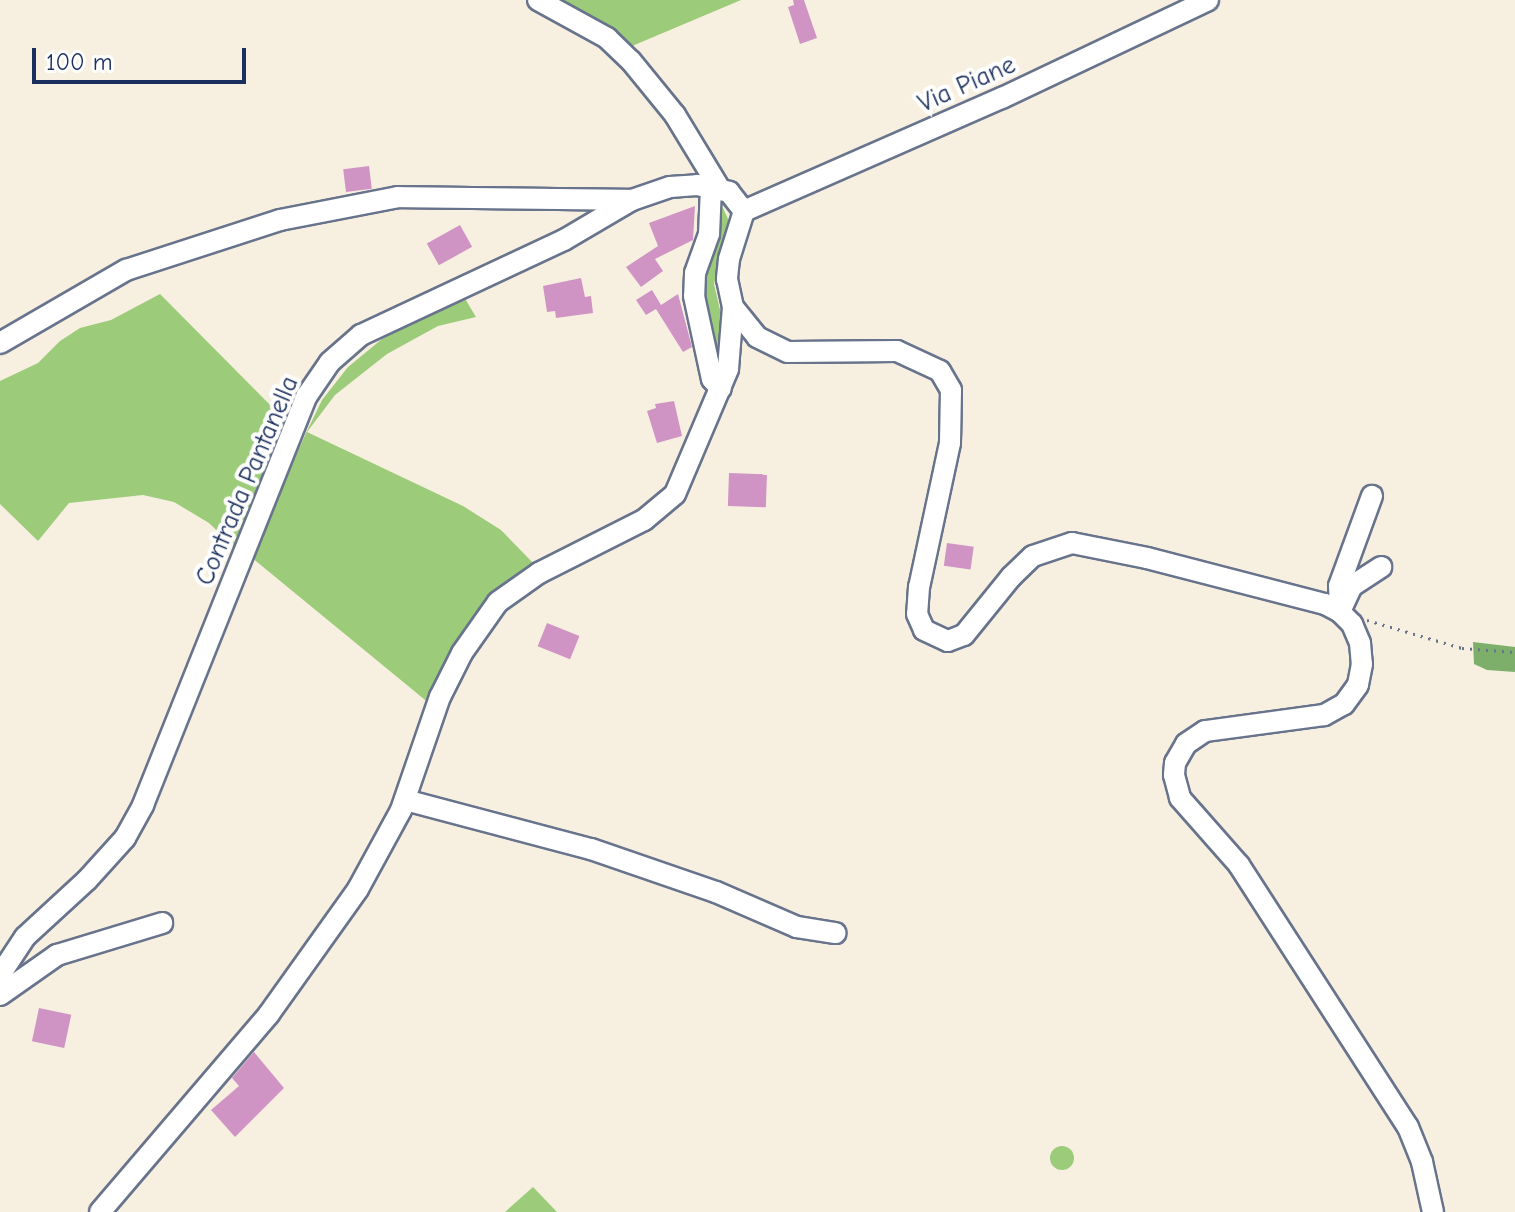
<!DOCTYPE html>
<html>
<head>
<meta charset="utf-8">
<style>
  body { margin:0 }
  #map { position:relative; width:1515px; height:1212px; overflow:hidden; background:#f7f0e1; font-family:"Comic Neue",sans-serif }
  div>[style] { position:absolute }
  .green>* { inset:0; background:#9ccb7a }
  .round { border-radius:50% }
  .forest>* { inset:0; background:#7daf6a }
  .building>* { inset:0; background:#d094c4; transform-origin:0 0 }
  .path>* { height:3px; margin-top:-1.5px; transform-origin:0; background:repeating-linear-gradient(90deg,#68738c 0 2px,transparent 0 8px) }
  .roads { filter:drop-shadow(2px 0 #68738c) drop-shadow(-2px 0 #68738c) drop-shadow(0 2px #68738c) drop-shadow(0 -2px #68738c) }
  .minor>* { height:20px; margin:-10px; padding:0 10px; transform-origin:10px; border-radius:10px; background:#fff }
  span { translate:-50% -50%; white-space:nowrap; text-align:center; line-height:1.15; -webkit-text-stroke:8px #fff; paint-order:stroke }
  .street-label { font-size:26px; color:#1b2f5e }
  .scale { position:absolute; left:32px; top:48px; width:214px; height:36px; box-sizing:border-box; border:4px solid #1b2f5e; border-top:0; padding-left:10px; font-size:24px; line-height:28px; white-space:nowrap; color:#1b2f5e; -webkit-text-stroke:6px #fff; paint-order:stroke }
</style>
</head>
<body>
<div id="map">
  <div class="green">
    <i style="clip-path:polygon(551px 0,741px 0,625px 49px)"></i>
    <i style="clip-path:polygon(721px 204px,731px 225px,714px 284px,724px 327px,718px 364px,699px 275px)"></i>
    <i style="clip-path:polygon(160px 294px,290px 425px,239px 552px,209px 523px,174px 502px,143px 495px,69px 503px,38px 541px,0 504px,0 381px,38px 363px,60px 341px,80px 328px,111px 320px)"></i>
    <i style="clip-path:polygon(464px 297px,476px 317px,438px 326px,387px 354px,335px 395px,307px 432px,463px 506px,501px 530px,535px 565px,430px 704px,251px 557px,306px 433px,322px 400px,348px 367px,382px 339px)"></i>
    <i class="round" style="left:1050px;top:1146px;width:24px;height:24px"></i>
    <i style="clip-path:polygon(533px 1187px,557px 1212px,505px 1212px)"></i>
  </div>
  <div class="forest">
    <i style="clip-path:polygon(1473px 642px,1515px 647px,1515px 672px,1487px 670px,1474px 664px)"></i>
  </div>
  <div class="building">
    <i style="clip-path:polygon(793px 0,804px 0,817px 38px,800px 44px,788px 7px,794px 5px)"></i>
    <i style="left:369px;top:166px;width:23px;height:26px;rotate:83deg"></i>
    <i style="clip-path:polygon(695px 206px,693px 240px,655px 259px,663px 271px,641px 287px,626px 267px,658px 246px,649px 223px)"></i>
    <i style="left:460px;top:225px;width:25px;height:38px;rotate:61deg"></i>
    <i style="clip-path:polygon(581px 278px,585px 297px,591px 296px,593px 313px,556px 318px,555px 311px,547px 312px,543px 286px)"></i>
    <i style="clip-path:polygon(652px 290px,661px 305px,678px 294px,692px 347px,683px 352px,656px 309px,646px 315px,636px 300px)"></i>
    <i style="clip-path:polygon(674px 401px,682px 436px,657px 443px,647px 411px,656px 408px,655px 404px)"></i>
    <i style="left:729px;top:473px;width:38px;height:33px;rotate:2deg"></i>
    <i style="left:947px;top:543px;width:27px;height:23px;rotate:8deg"></i>
    <i style="left:547px;top:623px;width:35px;height:25px;rotate:22deg"></i>
    <i style="left:39px;top:1008px;width:33px;height:34px;rotate:12deg"></i>
    <i style="clip-path:polygon(254px 1052px,284px 1088px,235px 1137px,211px 1110px,239px 1086px,232px 1078px)"></i>
  </div>
  <div class="path">
    <i style="left:1367px;top:620px;width:99px;rotate:16.4deg"></i>
    <i style="left:1462px;top:648px;width:53px;rotate:4.3deg"></i>
  </div>
  <div class="roads">
    <div class="minor">
      <i style="left:538px;top:0;width:79px;rotate:28.8deg"></i>
      <i style="left:607px;top:38px;width:33px;rotate:44deg"></i>
      <i style="left:631px;top:61px;width:70px;rotate:50.8deg"></i>
      <i style="left:675px;top:115px;width:87px;rotate:58.7deg"></i>
      <i style="left:711px;top:187px;width:47px;rotate:92.4deg"></i>
      <i style="left:709px;top:234px;width:41px;rotate:109.7deg"></i>
      <i style="left:695px;top:273px;width:23px;rotate:92deg"></i>
      <i style="left:694px;top:296px;width:85px;rotate:77.8deg"></i>
      <i style="left:712px;top:379px;width:13px;rotate:48deg"></i>
      <i style="left:744px;top:211px;width:50px;rotate:107.4deg"></i>
      <i style="left:729px;top:259px;width:20px;rotate:96deg"></i>
      <i style="left:727px;top:279px;width:29px;rotate:78deg"></i>
      <i style="left:733px;top:307px;width:38px;rotate:51deg"></i>
      <i style="left:757px;top:337px;width:34px;rotate:26deg"></i>
      <i style="left:788px;top:352px;width:109px;rotate:-0.5deg"></i>
      <i style="left:897px;top:351px;width:47px;rotate:24.9deg"></i>
      <i style="left:940px;top:371px;width:22px;rotate:60deg"></i>
      <i style="left:951px;top:390px;width:53px;rotate:91.1deg"></i>
      <i style="left:950px;top:443px;width:147px;rotate:102.1deg"></i>
      <i style="left:919px;top:587px;width:27px;rotate:94deg"></i>
      <i style="left:917px;top:614px;width:17px;rotate:66deg"></i>
      <i style="left:924px;top:630px;width:26px;rotate:25deg"></i>
      <i style="left:948px;top:641px;width:17px;rotate:-21deg"></i>
      <i style="left:964px;top:635px;width:75px;rotate:-51deg"></i>
      <i style="left:1011px;top:577px;width:30px;rotate:-44deg"></i>
      <i style="left:1033px;top:556px;width:41px;rotate:-18.4deg"></i>
      <i style="left:1072px;top:543px;width:76px;rotate:11.3deg"></i>
      <i style="left:1147px;top:558px;width:184px;rotate:14.5deg"></i>
      <i style="left:1325px;top:604px;width:17px;rotate:28deg"></i>
      <i style="left:1340px;top:612px;width:17px;rotate:45deg"></i>
      <i style="left:1352px;top:624px;width:21px;rotate:67deg"></i>
      <i style="left:1360px;top:643px;width:21px;rotate:85deg"></i>
      <i style="left:1362px;top:664px;width:21px;rotate:101deg"></i>
      <i style="left:1358px;top:685px;width:24px;rotate:126deg"></i>
      <i style="left:1344px;top:704px;width:23px;rotate:151deg"></i>
      <i style="left:1324px;top:715px;width:120px;rotate:172.3deg"></i>
      <i style="left:1205px;top:731px;width:23px;rotate:146deg"></i>
      <i style="left:1186px;top:744px;width:22px;rotate:120deg"></i>
      <i style="left:1175px;top:763px;width:12px;rotate:95deg"></i>
      <i style="left:1174px;top:775px;width:24px;rotate:75deg"></i>
      <i style="left:1180px;top:798px;width:89px;rotate:48.6deg"></i>
      <i style="left:1239px;top:865px;width:312px;rotate:57.2deg"></i>
      <i style="left:1408px;top:1127px;width:38px;rotate:68deg"></i>
      <i style="left:1422px;top:1162px;width:51px;rotate:77.6deg"></i>
      <i style="left:744px;top:211px;width:282px;rotate:-23.7deg"></i>
      <i style="left:1002px;top:98px;width:228px;rotate:-25.4deg"></i>
      <i style="left:0;top:343px;width:146px;rotate:-30.1deg"></i>
      <i style="left:126px;top:270px;width:162px;rotate:-18deg"></i>
      <i style="left:280px;top:220px;width:120px;rotate:-11deg"></i>
      <i style="left:398px;top:197px;width:234px;rotate:0.7deg"></i>
      <i style="left:1343px;top:605px;width:21px;rotate:-65deg"></i>
      <i style="left:1352px;top:586px;width:35px;rotate:-33deg"></i>
      <i style="left:1340px;top:612px;width:26px;rotate:-92deg"></i>
      <i style="left:1339px;top:586px;width:96px;rotate:-69.9deg"></i>
      <i style="left:405px;top:800px;width:192px;rotate:14.8deg"></i>
      <i style="left:591px;top:849px;width:132px;rotate:19deg"></i>
      <i style="left:716px;top:892px;width:88px;rotate:23.4deg"></i>
      <i style="left:797px;top:927px;width:39px;rotate:9deg"></i>
      <i style="left:0;top:975px;width:45px;rotate:-56.7deg"></i>
      <i style="left:25px;top:937px;width:84px;rotate:-42.6deg"></i>
      <i style="left:87px;top:880px;width:57px;rotate:-47.9deg"></i>
      <i style="left:125px;top:838px;width:38px;rotate:-61deg"></i>
      <i style="left:143px;top:805px;width:439px;rotate:-68.2deg"></i>
      <i style="left:306px;top:397px;width:42px;rotate:-55.6deg"></i>
      <i style="left:330px;top:362px;width:41px;rotate:-41.1deg"></i>
      <i style="left:361px;top:335px;width:224px;rotate:-25.1deg"></i>
      <i style="left:564px;top:240px;width:79px;rotate:-30.5deg"></i>
      <i style="left:632px;top:200px;width:40px;rotate:-18.9deg"></i>
      <i style="left:670px;top:187px;width:27px;rotate:-4deg"></i>
      <i style="left:697px;top:185px;width:33px;rotate:12deg"></i>
      <i style="left:729px;top:192px;width:24px;rotate:52deg"></i>
      <i style="left:0;top:995px;width:70px;rotate:-35.1deg"></i>
      <i style="left:57px;top:955px;width:110px;rotate:-16.9deg"></i>
      <i style="left:100px;top:1212px;width:260px;rotate:-49.5deg"></i>
      <i style="left:269px;top:1014px;width:153px;rotate:-54.5deg"></i>
      <i style="left:358px;top:889px;width:90px;rotate:-61.4deg"></i>
      <i style="left:401px;top:810px;width:120px;rotate:-71deg"></i>
      <i style="left:440px;top:697px;width:49px;rotate:-63.4deg"></i>
      <i style="left:462px;top:653px;width:62px;rotate:-54.8deg"></i>
      <i style="left:498px;top:602px;width:50px;rotate:-35.3deg"></i>
      <i style="left:539px;top:573px;width:118px;rotate:-26.8deg"></i>
      <i style="left:644px;top:520px;width:40px;rotate:-40deg"></i>
      <i style="left:675px;top:494px;width:136px;rotate:-67deg"></i>
      <i style="left:728px;top:369px;width:62px;rotate:-85.4deg"></i>
    </div>
  </div>
  <div class="street-label">
    <span style="left:967px;top:85px;rotate:-24deg">Via Piane</span>
    <span style="left:248px;top:481px;rotate:-67deg">Contrada Pantanella</span>
  </div>
  <div class="scale">100 m</div>
</div>
</body>
</html>
